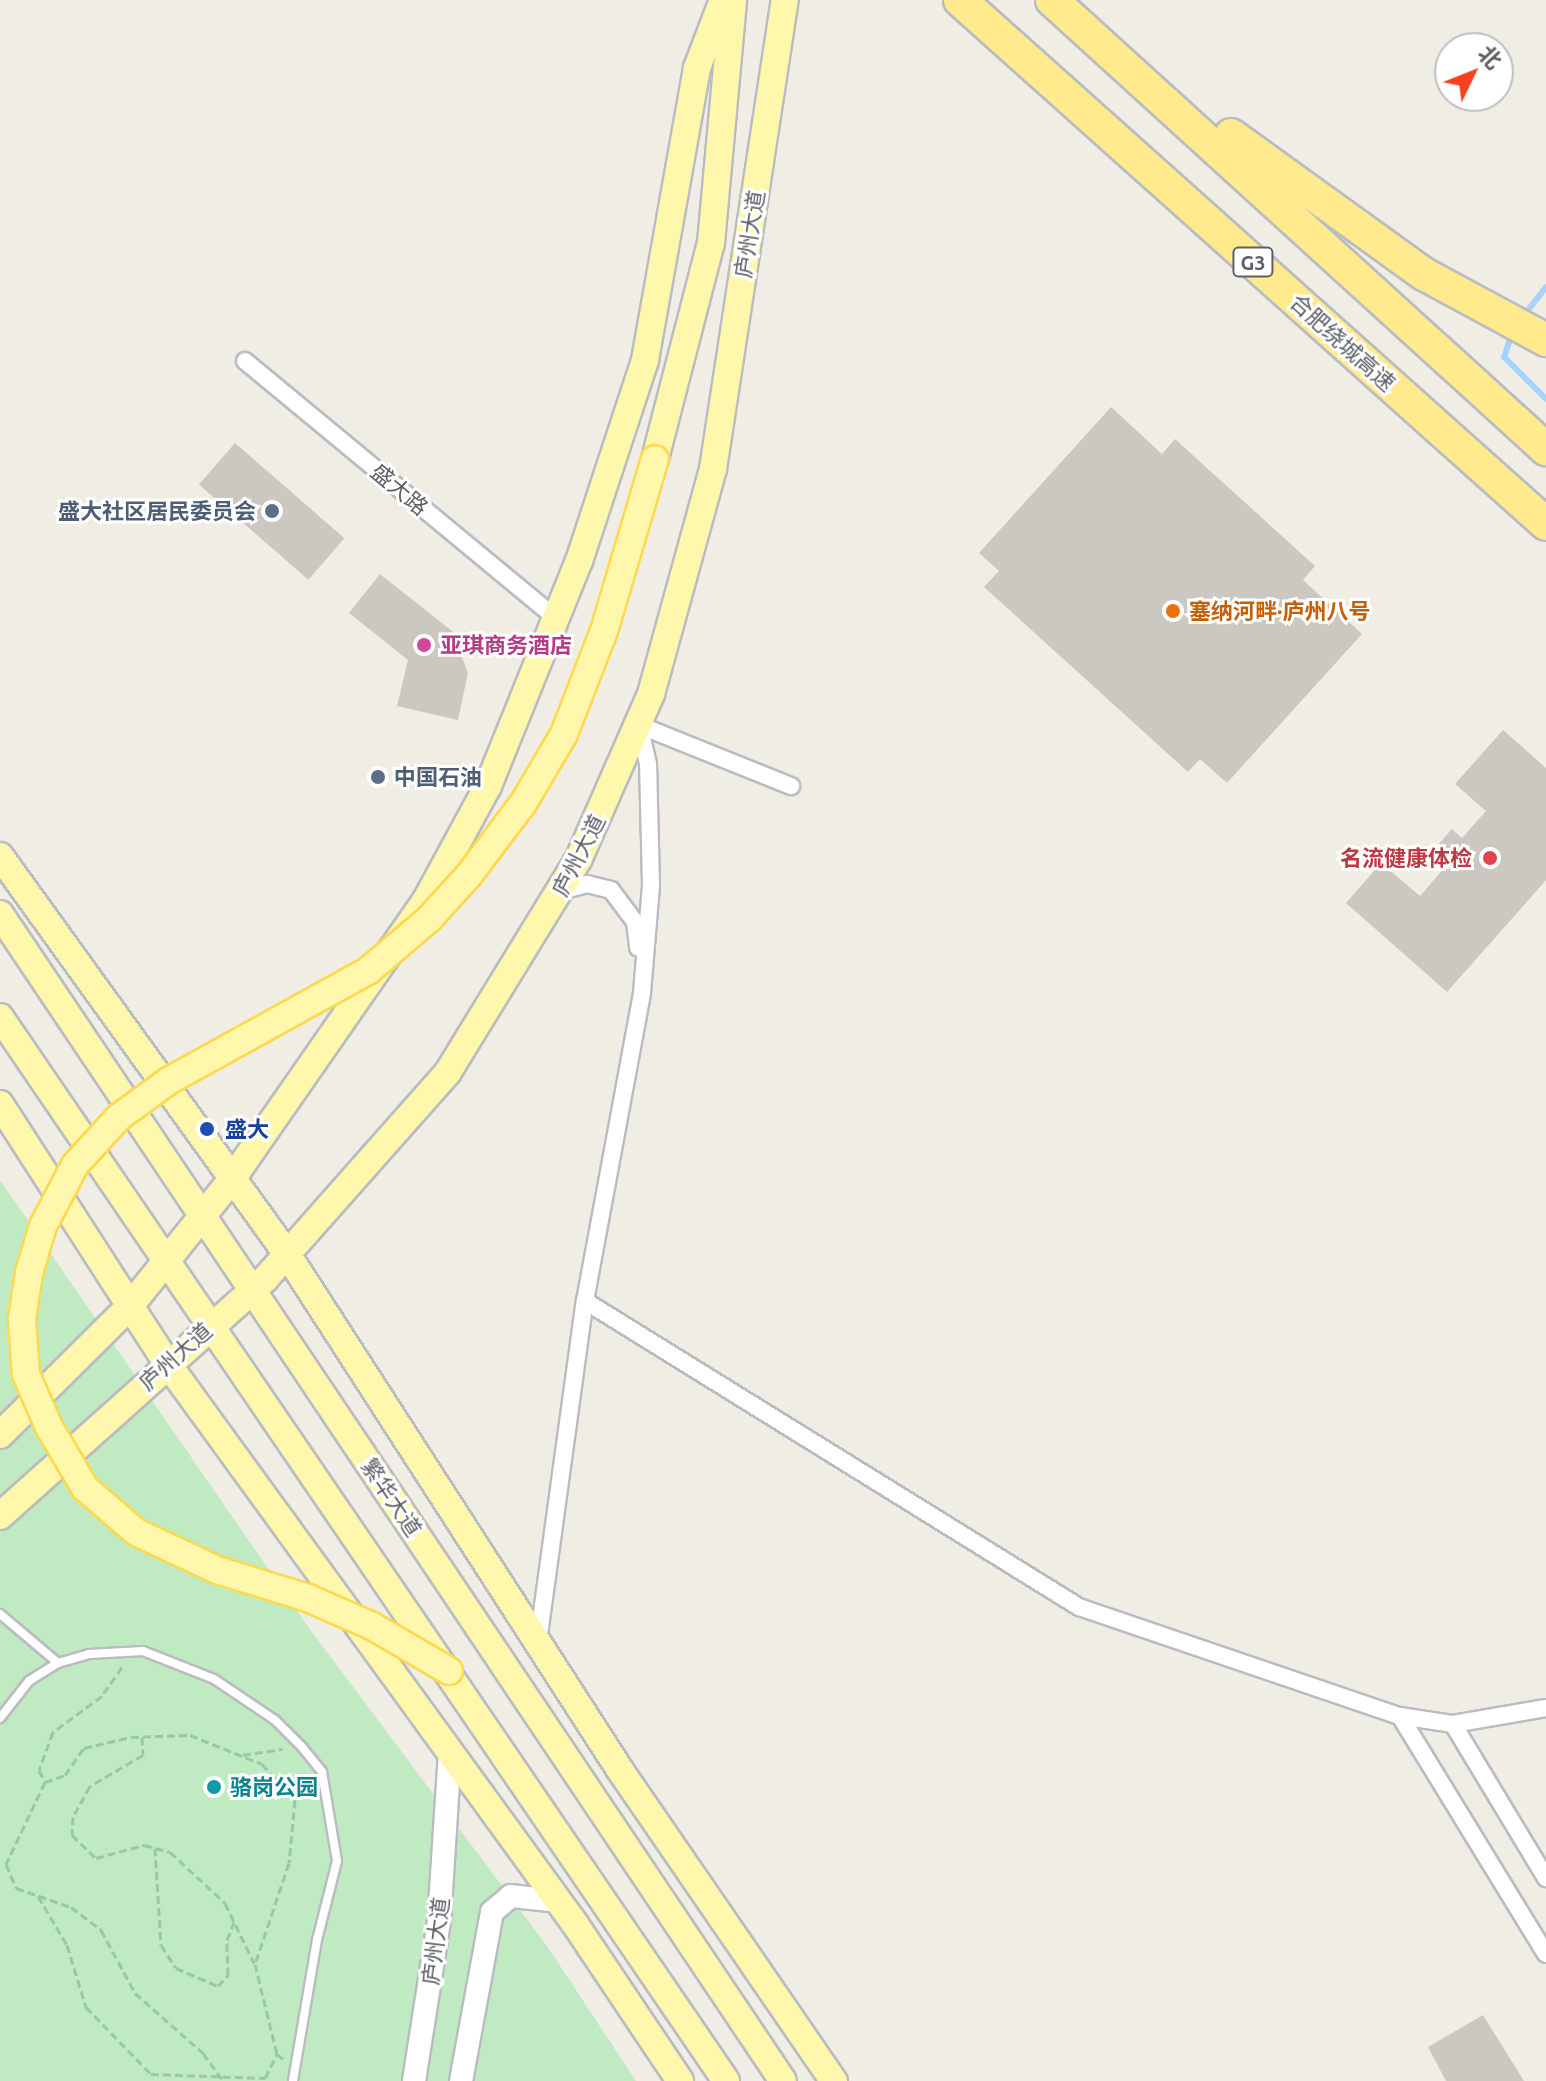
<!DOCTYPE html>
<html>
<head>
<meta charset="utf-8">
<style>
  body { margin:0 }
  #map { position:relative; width:1546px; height:2081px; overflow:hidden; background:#f0eee4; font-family:Ubuntu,"Noto Sans SC",sans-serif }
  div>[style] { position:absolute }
  .green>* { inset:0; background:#bfeac2 }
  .stream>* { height:6px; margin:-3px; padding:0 3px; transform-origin:3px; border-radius:3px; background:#a6d2ff }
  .building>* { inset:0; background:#cbc8c1; transform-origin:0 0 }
  .path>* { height:3px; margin-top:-1.5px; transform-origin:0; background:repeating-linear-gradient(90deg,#96c9a8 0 8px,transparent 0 12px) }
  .roads { filter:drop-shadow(2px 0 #b9bcc1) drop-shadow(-2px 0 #b9bcc1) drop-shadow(0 2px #b9bcc1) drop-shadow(0 -2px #b9bcc1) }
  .service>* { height:8px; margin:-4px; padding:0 4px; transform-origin:4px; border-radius:4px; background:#fff }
  .minor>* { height:16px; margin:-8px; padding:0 8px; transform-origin:8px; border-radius:8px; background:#fff }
  .tertiary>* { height:22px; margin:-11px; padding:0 11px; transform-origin:11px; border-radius:11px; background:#fff }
  .primary>* { height:26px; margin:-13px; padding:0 13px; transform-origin:13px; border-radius:13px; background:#fff7ab }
  .motorway>* { height:32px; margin:-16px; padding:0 16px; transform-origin:16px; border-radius:16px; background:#ffea8d }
  .bridges { filter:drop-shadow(2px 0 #fed94f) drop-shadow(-2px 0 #fed94f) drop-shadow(0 2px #fed94f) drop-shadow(0 -2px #fed94f) }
  .primary-bridge>* { height:26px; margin:-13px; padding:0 13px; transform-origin:13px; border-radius:13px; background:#fff7ab }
  .dots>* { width:22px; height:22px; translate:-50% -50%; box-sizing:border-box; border:4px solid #fff; border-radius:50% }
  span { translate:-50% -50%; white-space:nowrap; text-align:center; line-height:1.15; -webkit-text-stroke:6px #fff; paint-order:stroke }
  .shield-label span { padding:2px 6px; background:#fff; border:2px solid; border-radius:6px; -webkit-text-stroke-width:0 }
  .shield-label { font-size:20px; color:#5c6066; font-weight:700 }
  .street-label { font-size:22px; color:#5c6066 }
  .service-label { font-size:22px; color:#4e5e75; font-weight:700 }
  .right { translate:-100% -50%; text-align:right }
  .left { translate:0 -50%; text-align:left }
  .food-label { font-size:22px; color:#c56008; font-weight:700 }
  .hotel-label { font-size:22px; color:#b23c85; font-weight:700 }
  .health-label { font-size:22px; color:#be3a42; font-weight:700 }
  .transit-label { font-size:22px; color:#164399; font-weight:700 }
  .culture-label { font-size:22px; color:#0d838f; font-weight:700 }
  .north { position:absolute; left:1434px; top:32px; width:80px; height:80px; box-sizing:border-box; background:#fff; border:2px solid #bebfc2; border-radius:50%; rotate:47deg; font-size:22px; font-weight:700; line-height:32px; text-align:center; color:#5c6066 }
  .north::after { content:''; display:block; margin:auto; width:28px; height:36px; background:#f94122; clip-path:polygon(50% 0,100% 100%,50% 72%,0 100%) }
</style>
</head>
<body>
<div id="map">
  <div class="green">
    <i style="clip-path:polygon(0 1180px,309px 1628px,547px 1946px,636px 2081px,0 2081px)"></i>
  </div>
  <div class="stream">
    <i style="left:1525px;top:314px;width:34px;rotate:-52deg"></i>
    <i style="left:1511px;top:336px;width:22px;rotate:108deg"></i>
    <i style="left:1504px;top:357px;width:59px;rotate:45deg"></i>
  </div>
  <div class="building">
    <i style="clip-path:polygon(1111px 407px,1162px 454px,1175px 439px,1315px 566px,1303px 580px,1362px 634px,1227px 783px,1200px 759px,1188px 772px,984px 587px,999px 571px,979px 553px)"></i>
    <i style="left:235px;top:443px;width:145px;height:55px;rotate:41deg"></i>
    <i style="clip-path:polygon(380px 574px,452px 631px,468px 673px,458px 720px,397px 706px,408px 660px,349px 613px)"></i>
    <i style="clip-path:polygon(1503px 730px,1546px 768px,1546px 880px,1447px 992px,1346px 903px,1381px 863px,1420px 896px,1445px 867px,1430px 854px,1452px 829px,1462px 838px,1486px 811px,1455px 784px)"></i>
    <i style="clip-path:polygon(1483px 2015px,1524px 2081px,1446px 2081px,1428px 2047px)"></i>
  </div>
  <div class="path">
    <i style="left:122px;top:1667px;width:35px;rotate:125deg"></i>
    <i style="left:102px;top:1696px;width:61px;rotate:143.7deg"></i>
    <i style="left:53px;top:1732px;width:40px;rotate:110.2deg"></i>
    <i style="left:39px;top:1770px;width:13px;rotate:63deg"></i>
    <i style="left:45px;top:1782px;width:21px;rotate:-19deg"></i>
    <i style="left:65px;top:1775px;width:33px;rotate:-55deg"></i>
    <i style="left:84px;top:1748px;width:48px;rotate:-13.2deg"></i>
    <i style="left:131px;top:1737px;width:59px;rotate:-1.9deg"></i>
    <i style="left:190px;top:1735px;width:78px;rotate:21.9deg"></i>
    <i style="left:262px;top:1764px;width:49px;rotate:47.5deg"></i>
    <i style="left:295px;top:1800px;width:63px;rotate:95.4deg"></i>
    <i style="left:289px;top:1863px;width:107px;rotate:108.6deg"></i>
    <i style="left:255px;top:1964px;width:93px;rotate:76.3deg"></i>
    <i style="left:277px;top:2054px;width:8px;rotate:40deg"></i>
    <i style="left:142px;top:1737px;width:18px;rotate:87deg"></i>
    <i style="left:143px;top:1755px;width:61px;rotate:149.7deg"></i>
    <i style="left:90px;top:1786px;width:35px;rotate:119deg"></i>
    <i style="left:73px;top:1817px;width:18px;rotate:93deg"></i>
    <i style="left:72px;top:1835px;width:33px;rotate:44deg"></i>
    <i style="left:96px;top:1858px;width:50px;rotate:-15.2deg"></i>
    <i style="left:144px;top:1845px;width:27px;rotate:15deg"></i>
    <i style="left:170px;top:1852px;width:75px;rotate:42.8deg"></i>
    <i style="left:225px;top:1903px;width:67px;rotate:64.2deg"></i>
    <i style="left:243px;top:1755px;width:40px;rotate:-8.5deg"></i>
    <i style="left:45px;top:1782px;width:91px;rotate:115.4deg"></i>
    <i style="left:6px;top:1864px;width:26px;rotate:67deg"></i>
    <i style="left:16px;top:1888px;width:58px;rotate:19.1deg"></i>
    <i style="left:71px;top:1907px;width:38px;rotate:37deg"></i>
    <i style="left:101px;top:1930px;width:72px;rotate:61.6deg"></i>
    <i style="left:135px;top:1993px;width:91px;rotate:41.4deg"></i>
    <i style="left:203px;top:2053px;width:32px;rotate:54deg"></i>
    <i style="left:155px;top:1848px;width:97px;rotate:86.5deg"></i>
    <i style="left:161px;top:1945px;width:27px;rotate:57deg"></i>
    <i style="left:176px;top:1968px;width:46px;rotate:23.2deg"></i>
    <i style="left:218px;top:1986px;width:15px;rotate:-48deg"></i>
    <i style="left:228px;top:1975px;width:35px;rotate:-92deg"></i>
    <i style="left:227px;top:1940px;width:19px;rotate:-69deg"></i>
    <i style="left:38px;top:1896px;width:57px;rotate:59.4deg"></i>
    <i style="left:67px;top:1945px;width:65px;rotate:73deg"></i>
    <i style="left:86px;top:2007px;width:93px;rotate:45.9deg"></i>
    <i style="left:151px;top:2074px;width:114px;rotate:2deg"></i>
    <i style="left:265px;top:2078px;width:27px;rotate:-63deg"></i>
  </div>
  <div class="roads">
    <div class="service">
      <i style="left:0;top:1614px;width:76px;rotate:40.2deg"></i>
      <i style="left:0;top:1718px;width:47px;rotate:-51.9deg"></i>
      <i style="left:29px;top:1681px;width:34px;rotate:-32deg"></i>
      <i style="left:58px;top:1663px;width:32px;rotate:-16deg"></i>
      <i style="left:89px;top:1654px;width:54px;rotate:-3.2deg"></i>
      <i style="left:143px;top:1651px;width:76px;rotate:21.5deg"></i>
      <i style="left:214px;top:1679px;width:73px;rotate:33.9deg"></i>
      <i style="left:275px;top:1720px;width:38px;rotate:45deg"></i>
      <i style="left:302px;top:1747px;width:32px;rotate:51deg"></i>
      <i style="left:322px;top:1772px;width:90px;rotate:80.4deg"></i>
      <i style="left:337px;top:1861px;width:81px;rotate:104.2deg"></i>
      <i style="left:317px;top:1940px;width:143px;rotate:99.7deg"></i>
    </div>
    <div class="minor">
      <i style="left:245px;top:361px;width:401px;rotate:39.6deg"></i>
      <i style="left:639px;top:725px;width:164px;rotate:21.9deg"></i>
      <i style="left:561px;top:891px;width:27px;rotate:-15deg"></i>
      <i style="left:587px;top:884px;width:25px;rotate:14deg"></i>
      <i style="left:611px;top:890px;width:40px;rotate:53deg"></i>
      <i style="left:635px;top:922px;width:26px;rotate:83deg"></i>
      <i style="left:585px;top:1301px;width:581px;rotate:31.78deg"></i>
      <i style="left:1079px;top:1607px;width:339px;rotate:18.8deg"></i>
      <i style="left:1400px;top:1716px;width:54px;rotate:8.6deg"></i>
      <i style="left:1453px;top:1724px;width:94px;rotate:-9.8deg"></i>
      <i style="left:538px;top:1642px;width:344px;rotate:-82.2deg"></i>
      <i style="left:585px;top:1301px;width:313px;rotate:-79.5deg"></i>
      <i style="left:642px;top:993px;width:108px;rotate:-85.2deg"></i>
      <i style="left:651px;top:885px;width:121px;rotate:-91.4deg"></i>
      <i style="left:648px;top:764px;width:40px;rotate:-103deg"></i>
      <i style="left:1400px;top:1716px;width:279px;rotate:58.5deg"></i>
      <i style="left:1453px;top:1724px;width:180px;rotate:58.9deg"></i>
    </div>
    <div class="tertiary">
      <i style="left:414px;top:2081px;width:161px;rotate:-81.1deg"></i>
      <i style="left:439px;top:1922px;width:170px;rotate:-86.3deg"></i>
      <i style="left:461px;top:2081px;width:172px;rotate:-79.6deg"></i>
      <i style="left:492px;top:1912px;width:25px;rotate:-40deg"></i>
      <i style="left:511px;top:1896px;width:47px;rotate:6.1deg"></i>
    </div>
    <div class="primary">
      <i style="left:655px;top:459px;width:223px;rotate:-75.5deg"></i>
      <i style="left:711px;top:243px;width:244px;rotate:-84.8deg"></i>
      <i style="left:0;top:856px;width:491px;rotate:54.2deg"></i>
      <i style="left:287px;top:1254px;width:614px;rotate:57.16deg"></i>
      <i style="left:620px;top:1770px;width:378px;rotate:55.5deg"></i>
      <i style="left:0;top:914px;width:1405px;rotate:56.14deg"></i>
      <i style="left:0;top:1017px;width:1288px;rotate:55.69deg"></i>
      <i style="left:0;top:1104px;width:308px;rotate:57.2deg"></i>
      <i style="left:167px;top:1363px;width:694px;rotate:53.97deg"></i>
      <i style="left:575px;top:1924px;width:189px;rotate:56.2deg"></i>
      <i style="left:0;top:1435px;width:183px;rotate:-44.8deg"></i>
      <i style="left:130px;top:1306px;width:163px;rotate:-51.2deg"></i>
      <i style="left:232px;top:1179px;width:340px;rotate:-55.2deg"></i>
      <i style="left:426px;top:900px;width:130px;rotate:-61.5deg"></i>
      <i style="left:488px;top:786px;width:243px;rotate:-68deg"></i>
      <i style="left:579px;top:561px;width:212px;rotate:-71.8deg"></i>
      <i style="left:645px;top:360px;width:297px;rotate:-79.9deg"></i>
      <i style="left:697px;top:68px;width:73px;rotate:-69.1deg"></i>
      <i style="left:0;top:1516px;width:356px;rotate:-41.8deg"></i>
      <i style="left:265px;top:1279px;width:276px;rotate:-48.5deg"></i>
      <i style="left:448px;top:1072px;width:251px;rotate:-58.5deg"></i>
      <i style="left:579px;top:858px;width:179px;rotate:-66.3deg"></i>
      <i style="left:651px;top:694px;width:233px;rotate:-74.6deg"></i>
      <i style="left:713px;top:469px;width:474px;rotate:-81.3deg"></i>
    </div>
    <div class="motorway">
      <i style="left:960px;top:0;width:786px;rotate:41.8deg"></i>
      <i style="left:1052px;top:0;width:668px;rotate:42.27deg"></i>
      <i style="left:1231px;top:135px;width:238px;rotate:35.8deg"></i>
      <i style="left:1424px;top:274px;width:139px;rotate:28.4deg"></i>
    </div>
  </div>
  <div class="bridges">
    <div class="primary-bridge">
      <i style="left:449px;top:1671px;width:89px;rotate:-149.7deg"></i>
      <i style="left:372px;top:1626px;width:70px;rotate:-156.4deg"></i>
      <i style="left:308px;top:1598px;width:95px;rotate:-162.9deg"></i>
      <i style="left:217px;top:1570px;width:89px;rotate:-154.9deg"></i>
      <i style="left:136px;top:1532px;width:67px;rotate:-139.2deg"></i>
      <i style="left:85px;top:1488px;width:71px;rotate:-120.5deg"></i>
      <i style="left:49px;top:1427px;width:58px;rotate:-113.5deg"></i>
      <i style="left:26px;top:1374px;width:55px;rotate:-94.2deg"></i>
      <i style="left:22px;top:1319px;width:47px;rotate:-81.3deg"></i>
      <i style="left:29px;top:1273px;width:49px;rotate:-73.4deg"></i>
      <i style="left:43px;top:1226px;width:69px;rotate:-62.3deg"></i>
      <i style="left:75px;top:1165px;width:65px;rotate:-47.5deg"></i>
      <i style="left:119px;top:1117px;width:63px;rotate:-36deg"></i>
      <i style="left:170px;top:1080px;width:227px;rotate:-28.9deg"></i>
      <i style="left:369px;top:970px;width:79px;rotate:-40.4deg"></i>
      <i style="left:429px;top:919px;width:59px;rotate:-47.7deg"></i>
      <i style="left:469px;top:875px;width:91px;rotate:-53deg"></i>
      <i style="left:524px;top:802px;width:79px;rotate:-59.5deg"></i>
      <i style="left:564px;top:734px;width:110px;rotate:-68.8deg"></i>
      <i style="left:604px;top:631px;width:179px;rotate:-73.5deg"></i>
    </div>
  </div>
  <div class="dots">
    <i style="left:272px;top:511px;background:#5c6f8a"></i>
    <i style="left:1173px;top:611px;background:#e8710a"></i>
    <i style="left:424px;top:645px;background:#d1479c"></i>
    <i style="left:378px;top:777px;background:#5c6f8a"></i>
    <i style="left:1490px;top:858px;background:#e0444e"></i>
    <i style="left:207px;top:1129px;background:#1a4fb4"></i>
    <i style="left:214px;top:1787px;background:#0f9aa8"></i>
  </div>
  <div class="shield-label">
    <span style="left:1253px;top:262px">G3</span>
  </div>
  <div class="street-label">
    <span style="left:749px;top:234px;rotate:-81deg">庐州大道</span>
    <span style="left:1343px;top:342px;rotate:42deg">合肥绕城高速</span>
    <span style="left:400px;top:489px;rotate:40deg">盛大路</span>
    <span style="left:578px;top:855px;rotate:-63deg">庐州大道</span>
    <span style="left:175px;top:1356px;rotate:-42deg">庐州大道</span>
    <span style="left:392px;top:1497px;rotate:56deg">繁华大道</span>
    <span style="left:435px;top:1941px;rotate:-83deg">庐州大道</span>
  </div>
  <div class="service-label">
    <span class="right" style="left:256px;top:511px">盛大社区居民委员会</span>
    <span class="left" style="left:394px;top:777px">中国石油</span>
  </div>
  <div class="food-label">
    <span class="left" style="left:1189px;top:611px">塞纳河畔·庐州八号</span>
  </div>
  <div class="hotel-label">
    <span class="left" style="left:440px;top:645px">亚琪商务酒店</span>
  </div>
  <div class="health-label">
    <span class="right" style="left:1472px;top:858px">名流健康体检</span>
  </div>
  <div class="transit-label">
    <span class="left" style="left:225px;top:1129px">盛大</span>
  </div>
  <div class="culture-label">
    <span class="left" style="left:230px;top:1787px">骆岗公园</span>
  </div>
  <div class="north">北</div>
</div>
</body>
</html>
